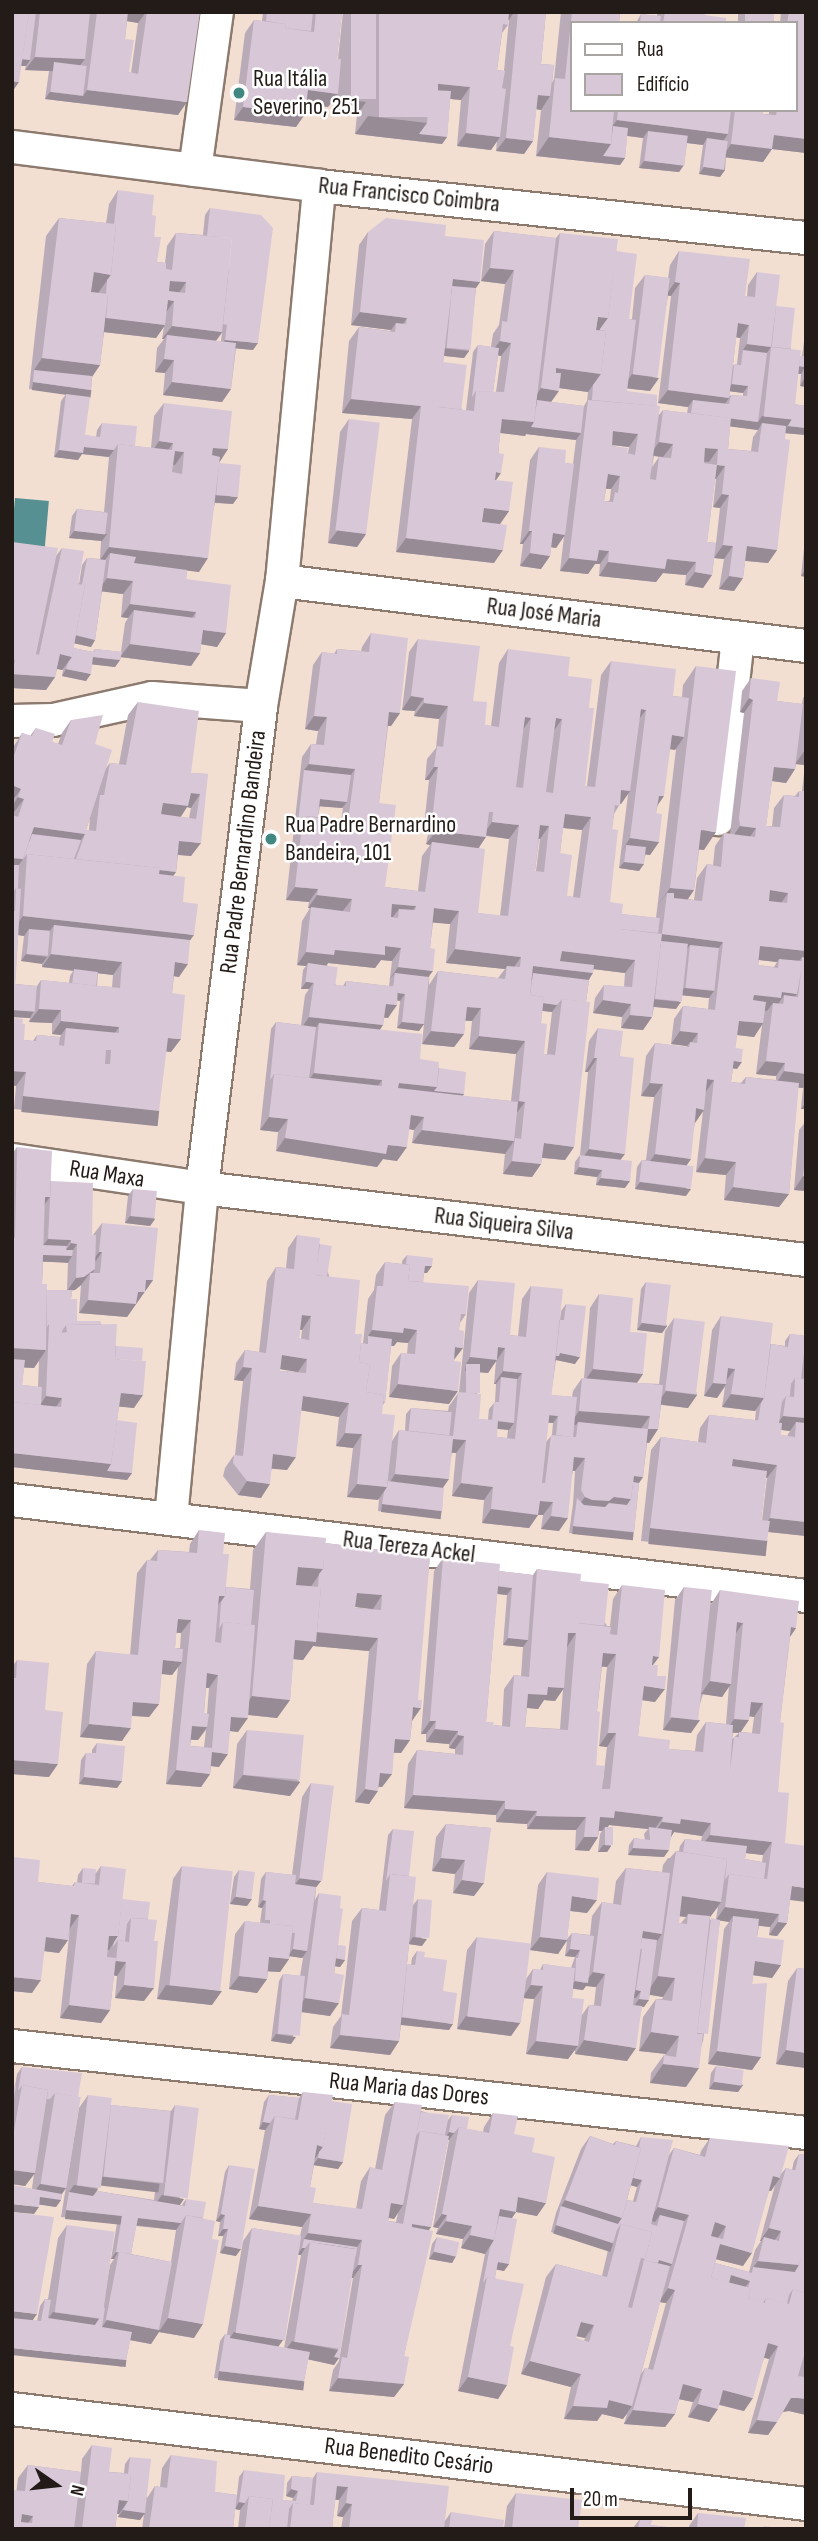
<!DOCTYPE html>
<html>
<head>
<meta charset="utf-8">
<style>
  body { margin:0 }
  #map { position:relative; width:818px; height:2541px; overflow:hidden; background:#f3ded2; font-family:"Sofia Sans Condensed",sans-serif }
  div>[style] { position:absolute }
  .water>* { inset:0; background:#569092; transform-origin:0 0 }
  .roads { filter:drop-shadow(2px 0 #8d7a6f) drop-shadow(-2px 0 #8d7a6f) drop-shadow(0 2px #8d7a6f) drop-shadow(0 -2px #8d7a6f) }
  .street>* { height:32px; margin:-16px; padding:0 16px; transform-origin:16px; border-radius:16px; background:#fff }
  .wall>* { inset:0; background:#baabb9; transform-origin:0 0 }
  .shaded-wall>* { inset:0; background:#978b96; transform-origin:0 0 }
  .building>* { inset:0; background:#d8c7d7; transform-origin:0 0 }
  .dots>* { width:19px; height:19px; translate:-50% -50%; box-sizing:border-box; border:4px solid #fff; border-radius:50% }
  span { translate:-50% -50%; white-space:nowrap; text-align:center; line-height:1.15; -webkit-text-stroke:5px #fff; paint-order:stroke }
  .poi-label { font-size:24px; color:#231b17 }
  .left { translate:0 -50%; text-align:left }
  .street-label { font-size:24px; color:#231b17 }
  .frame { position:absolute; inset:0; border:14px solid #231b17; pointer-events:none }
  .legend { position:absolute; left:570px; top:21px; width:228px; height:91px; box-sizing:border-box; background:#fff; border:2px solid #a7a4a2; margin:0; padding:9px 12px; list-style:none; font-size:21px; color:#231b17 }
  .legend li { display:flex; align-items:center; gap:14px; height:35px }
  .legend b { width:35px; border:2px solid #a7a4a2 }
  .north { position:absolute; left:21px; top:2450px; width:70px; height:70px; -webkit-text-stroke:5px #fff; paint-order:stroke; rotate:104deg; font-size:19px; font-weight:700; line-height:28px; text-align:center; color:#231b17 }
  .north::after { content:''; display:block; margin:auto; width:24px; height:32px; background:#231b17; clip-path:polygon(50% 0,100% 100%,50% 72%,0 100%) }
  .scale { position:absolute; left:570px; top:2488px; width:122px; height:32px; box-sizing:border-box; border:4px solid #231b17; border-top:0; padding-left:9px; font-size:21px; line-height:24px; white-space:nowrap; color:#231b17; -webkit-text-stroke:5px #fff; paint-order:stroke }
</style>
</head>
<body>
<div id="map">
  <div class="water">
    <i style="left:15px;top:498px;width:34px;height:54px;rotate:5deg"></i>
  </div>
  <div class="roads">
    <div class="street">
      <i style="left:12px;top:147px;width:309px;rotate:7.2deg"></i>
      <i style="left:319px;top:186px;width:490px;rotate:6.1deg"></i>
      <i style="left:195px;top:170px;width:160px;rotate:-82.1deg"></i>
      <i style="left:282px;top:581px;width:528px;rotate:7.07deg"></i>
      <i style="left:12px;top:721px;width:41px;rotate:-1.4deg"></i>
      <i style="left:53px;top:720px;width:101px;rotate:-12.5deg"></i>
      <i style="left:152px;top:698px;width:109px;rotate:4.2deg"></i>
      <i style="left:718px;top:819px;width:182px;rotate:-83.7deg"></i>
      <i style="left:12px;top:1160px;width:192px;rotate:8.4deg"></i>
      <i style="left:202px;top:1188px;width:608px;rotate:6.8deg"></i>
      <i style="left:12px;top:1500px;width:800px;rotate:6.89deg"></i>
      <i style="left:171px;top:1518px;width:331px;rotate:-84.6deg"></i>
      <i style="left:202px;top:1188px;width:486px;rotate:-83deg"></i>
      <i style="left:261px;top:706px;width:127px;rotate:-80.5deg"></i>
      <i style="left:282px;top:581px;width:397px;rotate:-84.6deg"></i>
      <i style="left:12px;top:2046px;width:799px;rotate:6.25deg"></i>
      <i style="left:12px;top:2409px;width:800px;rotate:6.82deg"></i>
    </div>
  </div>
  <div class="wall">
    <i style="clip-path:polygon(evenodd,12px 12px,200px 12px,178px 115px,45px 99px,49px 71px,25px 70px,26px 66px,21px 66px,12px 12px,127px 21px,138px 23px,131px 73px,129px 72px,125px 39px,127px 21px)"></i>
    <i style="clip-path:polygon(evenodd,252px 12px,342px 12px,337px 59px,338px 59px,343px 12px,546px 12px,541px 64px,554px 65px,552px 83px,554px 79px,561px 12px,620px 12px,619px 23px,571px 23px,571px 110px,763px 110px,763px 114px,769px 114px,769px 110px,795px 110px,795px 23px,780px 23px,781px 12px,806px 12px,806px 153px,772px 149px,763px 162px,726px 157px,725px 170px,720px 177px,699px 174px,703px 145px,687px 143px,684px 165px,679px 172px,639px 168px,643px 138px,627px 136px,625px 158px,620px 165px,536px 156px,541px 110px,536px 109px,533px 141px,524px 154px,496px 151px,497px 141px,491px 150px,457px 146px,461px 100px,450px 99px,447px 137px,442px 144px,355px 134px,357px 115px,333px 113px,334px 99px,328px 107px,306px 104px,305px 114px,296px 127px,234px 120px,245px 33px,254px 20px,262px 21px,263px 13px,252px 12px,508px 19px,509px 19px,504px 71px,497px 70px,502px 33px,508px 25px,508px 19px)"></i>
    <i style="clip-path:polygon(657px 12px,705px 12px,705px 15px,726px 23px,636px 23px,641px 14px,657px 16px)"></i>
    <i style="left:738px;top:12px;width:36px;height:11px"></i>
    <i style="clip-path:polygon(evenodd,118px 190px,152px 215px,157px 262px,165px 263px,167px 246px,176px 233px,203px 235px,205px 215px,210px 208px,253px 350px,236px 348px,231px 389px,222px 402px,163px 395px,165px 373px,155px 372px,157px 348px,164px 339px,162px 339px,164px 327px,156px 338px,104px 332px,100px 365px,92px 376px,91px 390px,86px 397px,29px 389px,46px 236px,59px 218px,106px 223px,109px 204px,118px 190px,222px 333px,221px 341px,216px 341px,222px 333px)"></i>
    <i style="clip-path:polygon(evenodd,494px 231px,556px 238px,560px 233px,616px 251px,629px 319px,632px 319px,635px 288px,645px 275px,668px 278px,670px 265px,679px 251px,745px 296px,747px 297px,748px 285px,757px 272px,776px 306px,791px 349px,800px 356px,802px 356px,806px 327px,806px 387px,800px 386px,801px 374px,798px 374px,794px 404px,806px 406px,806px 435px,785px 433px,777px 550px,768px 563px,745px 561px,743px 578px,734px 591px,719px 589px,724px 559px,714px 558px,712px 575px,703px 588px,685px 585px,686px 575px,663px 573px,656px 582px,599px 576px,600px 564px,595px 564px,588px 574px,560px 571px,564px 536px,556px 548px,551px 547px,550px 556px,541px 569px,520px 566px,523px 544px,520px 544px,530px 460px,539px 447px,565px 463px,573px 464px,576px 440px,526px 434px,525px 436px,500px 433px,496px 481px,509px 511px,500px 524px,494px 563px,396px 552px,412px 419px,342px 413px,349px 341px,359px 327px,390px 331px,391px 330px,351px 325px,359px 245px,368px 232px,445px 236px,480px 282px,476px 288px,469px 351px,464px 358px,444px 356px,443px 362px,462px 410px,466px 410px,473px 352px,478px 345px,491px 347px,493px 334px,499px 325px,505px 284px,481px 281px,485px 244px,494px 231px,668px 296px,671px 296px,658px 403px,688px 407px,687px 413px,663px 410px,659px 415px,657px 406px,627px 391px,627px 388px,650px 391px,668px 296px,494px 231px,736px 337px,740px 338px,737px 364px,733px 365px,736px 337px,494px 231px,498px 355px,501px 356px,496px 392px,493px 392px,498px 355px,494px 231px,559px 388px,588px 392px,587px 401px,584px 406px,551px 402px,559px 388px,494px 231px,730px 391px,743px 393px,743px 396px,731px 395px,729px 396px,730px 391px,494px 231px,730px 426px,758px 430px,753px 437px,751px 451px,728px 449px,730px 426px,494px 231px,612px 445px,629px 447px,628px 453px,612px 445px,494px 231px,654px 456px,663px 458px,659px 457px,652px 467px,654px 456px,494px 231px,715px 479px,716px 479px,713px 507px,720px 508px,716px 543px,707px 542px,715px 479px,494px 231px,606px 489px,611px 489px,610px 499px,609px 501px,604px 501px,606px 489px)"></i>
    <i style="clip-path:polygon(evenodd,66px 394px,85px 435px,96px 437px,97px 430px,102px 423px,135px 446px,151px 448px,154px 416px,164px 403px,228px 449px,219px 462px,233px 504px,215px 503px,199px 572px,187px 570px,186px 579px,226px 633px,217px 647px,201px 644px,200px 653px,191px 666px,121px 657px,120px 660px,115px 667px,92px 664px,86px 681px,62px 676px,63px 670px,57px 669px,55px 677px,46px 690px,12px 688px,12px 542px,56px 556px,62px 548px,79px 584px,82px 565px,87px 558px,100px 559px,101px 541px,69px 538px,72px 516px,77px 509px,104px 512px,109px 457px,82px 454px,78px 460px,54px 457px,61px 401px,66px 394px,102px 591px,123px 594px,121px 617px,128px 618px,125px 623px,121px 652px,95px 649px,93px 652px,73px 648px,74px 643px,91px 647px,95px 640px,102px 591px)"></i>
    <i style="clip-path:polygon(349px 419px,366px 534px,357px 547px,328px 543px,340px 432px)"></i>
    <i style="clip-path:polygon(806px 530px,806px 577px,801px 576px)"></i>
    <i style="clip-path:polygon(evenodd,371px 633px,400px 713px,391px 726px,388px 726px,379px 803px,385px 887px,418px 891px,422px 856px,430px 845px,426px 844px,428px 834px,423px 834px,429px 780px,425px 780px,427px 759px,436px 748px,439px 719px,414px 716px,415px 711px,402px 710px,409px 652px,418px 639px,473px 701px,485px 725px,491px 726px,499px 663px,508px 649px,568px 676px,589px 708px,585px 786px,587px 786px,601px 675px,611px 661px,673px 696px,682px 697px,683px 685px,696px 666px,704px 850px,699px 850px,694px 890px,688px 899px,694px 900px,697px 878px,707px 864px,713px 865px,715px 846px,724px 833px,730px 834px,744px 713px,740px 712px,742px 691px,751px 678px,777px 701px,802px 704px,803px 698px,806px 694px,806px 1109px,801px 1109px,803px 1088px,798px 1088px,789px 1194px,779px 1207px,724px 1200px,726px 1175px,696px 1172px,703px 1111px,695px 1122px,687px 1165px,686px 1196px,635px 1189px,637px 1167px,642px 1160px,646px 1160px,654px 1097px,641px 1096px,646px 1056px,655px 1043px,686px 1047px,687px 1046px,671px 1044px,674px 1019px,683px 1006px,708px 1009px,709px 998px,682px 995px,676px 1009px,654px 1007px,652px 1017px,643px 1030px,621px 1028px,622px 1017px,593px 1013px,595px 998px,604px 985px,624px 987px,625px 973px,594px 969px,589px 980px,586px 1002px,574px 1147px,565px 1160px,542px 1158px,541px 1164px,532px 1177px,503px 1174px,505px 1153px,412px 1143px,414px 1130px,409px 1129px,397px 1161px,383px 1159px,377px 1167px,276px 1151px,278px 1132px,260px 1130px,271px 1029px,276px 1022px,301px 1025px,305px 995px,309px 989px,301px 989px,303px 970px,306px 966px,297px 965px,302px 921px,310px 908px,308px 908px,309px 902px,286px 900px,302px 757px,311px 744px,316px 744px,318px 731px,305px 729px,313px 665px,322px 652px,334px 654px,337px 649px,361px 651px,362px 647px,371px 633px,670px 749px,676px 749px,656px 918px,621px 914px,610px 902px,612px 829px,614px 814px,620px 804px,621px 804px,628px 794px,619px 868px,639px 871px,646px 854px,650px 855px,659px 842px,656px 813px,670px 749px,371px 633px,796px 764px,805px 765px,802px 791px,799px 791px,795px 796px,784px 795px,774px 808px,772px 826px,766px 826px,772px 781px,786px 783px,795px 769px,796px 764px,371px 633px,320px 806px,343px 808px,341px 820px,318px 817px,320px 806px,371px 633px,563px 828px,582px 830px,573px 897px,567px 896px,560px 853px,563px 828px,371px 633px,486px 836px,509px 839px,500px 916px,478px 913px,479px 848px,486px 836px,371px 633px,539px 839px,540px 839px,536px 871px,535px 871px,539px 839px,371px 633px,433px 922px,450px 924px,446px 963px,505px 969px,498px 978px,438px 971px,429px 985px,430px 948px,433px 922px,371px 633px,381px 960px,392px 961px,389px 986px,346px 981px,343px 986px,336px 985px,327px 965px,328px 963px,375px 968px,381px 960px,371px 633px,759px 960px,777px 962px,774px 967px,758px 965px,759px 960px,371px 633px,397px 1000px,400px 1001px,397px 1028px,419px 1031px,424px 1024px,422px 1044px,454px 1047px,464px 1034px,465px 1021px,472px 1021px,469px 1049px,516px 1054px,511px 1101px,462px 1096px,464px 1094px,439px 1068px,420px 1059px,380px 1030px,383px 1025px,384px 1017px,388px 1018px,397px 1000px,371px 633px,542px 1011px,552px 1012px,547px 1054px,544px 1054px,541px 1023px,542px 1011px,371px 633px,762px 1025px,756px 1074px,776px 1076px,776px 1080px,746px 1077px,741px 1083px,731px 1082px,733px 1068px,737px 1069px,735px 1048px,737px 1035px,754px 1037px,762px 1025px)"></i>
    <i style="clip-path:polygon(evenodd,138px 702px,191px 773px,208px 774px,191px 856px,178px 855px,176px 872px,173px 875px,183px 902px,190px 940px,179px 977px,174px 976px,172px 993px,171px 1052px,166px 1051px,150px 1124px,14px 1109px,16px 1086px,12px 1085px,12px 815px,13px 815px,14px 812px,12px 811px,12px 749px,22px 733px,30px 736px,36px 728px,52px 742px,58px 744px,62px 733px,71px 720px,95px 744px,106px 768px,110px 763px,119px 764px,128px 715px,138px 702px,187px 807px,191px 808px,189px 818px,181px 817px,187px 807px,138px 702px,90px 818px,89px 830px,86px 830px,90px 818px,138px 702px,18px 935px,24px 936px,21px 961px,42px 963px,42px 967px,73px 971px,70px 976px,69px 983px,41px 980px,37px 986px,15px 984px,18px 935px,138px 702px,98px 973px,113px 975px,112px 987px,97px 986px,98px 973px,138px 702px,13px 1017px,30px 1018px,29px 1022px,52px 1023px,52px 1034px,61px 1035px,60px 1037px,37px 1035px,33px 1041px,24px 1040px,13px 1017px)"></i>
    <i style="clip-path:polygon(598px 1028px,620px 1056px,621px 1160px,625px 1188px,596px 1185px,597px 1177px,574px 1174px,575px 1162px,580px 1155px,588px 1072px,585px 1072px,589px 1041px)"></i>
    <i style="clip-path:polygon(806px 1121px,806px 1191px,794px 1190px,799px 1130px)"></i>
    <i style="clip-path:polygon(evenodd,17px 1147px,51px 1181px,92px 1235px,93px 1235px,102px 1223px,153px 1280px,127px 1317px,79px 1313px,81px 1285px,75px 1290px,72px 1290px,71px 1299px,77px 1321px,101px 1324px,116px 1346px,134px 1408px,119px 1406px,117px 1420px,132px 1473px,127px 1480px,12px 1467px,12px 1154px,17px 1147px,43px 1262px,68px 1262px,67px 1290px,47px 1290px,42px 1284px,43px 1262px,17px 1147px,39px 1361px,38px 1387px,22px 1385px,24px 1367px,34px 1368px,39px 1361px)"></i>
    <i style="clip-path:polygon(133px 1189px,155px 1219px,150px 1226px,125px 1223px,128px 1196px)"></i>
    <i style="clip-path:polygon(evenodd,297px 1235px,320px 1244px,329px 1276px,355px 1334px,361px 1343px,363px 1343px,368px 1299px,374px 1290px,376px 1275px,385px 1262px,402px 1264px,402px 1261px,407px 1255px,427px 1273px,424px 1273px,423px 1282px,466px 1314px,460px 1323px,454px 1360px,449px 1404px,389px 1397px,392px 1366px,401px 1353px,407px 1354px,408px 1343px,397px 1342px,394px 1346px,391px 1346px,385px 1402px,382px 1406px,382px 1414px,392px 1441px,399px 1430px,405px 1431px,406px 1414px,411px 1408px,448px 1411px,449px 1406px,459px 1392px,469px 1293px,478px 1280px,510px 1335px,518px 1336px,522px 1299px,531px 1286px,560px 1320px,561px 1311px,566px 1304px,575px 1364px,556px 1360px,551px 1395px,572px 1397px,573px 1391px,582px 1378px,584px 1378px,590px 1308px,599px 1294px,630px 1332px,643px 1374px,637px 1383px,659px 1384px,665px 1331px,674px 1318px,697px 1395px,688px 1408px,661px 1405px,658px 1429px,649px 1443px,647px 1443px,643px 1477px,639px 1483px,634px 1532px,629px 1539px,569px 1533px,573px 1504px,575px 1471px,573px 1471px,559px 1531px,541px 1529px,543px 1515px,538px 1515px,529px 1528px,482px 1523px,484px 1500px,452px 1496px,456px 1453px,452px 1453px,443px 1488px,442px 1511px,437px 1518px,378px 1511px,379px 1499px,347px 1497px,353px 1448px,336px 1446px,339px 1417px,301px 1410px,287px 1470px,272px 1468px,261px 1498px,238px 1495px,223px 1476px,225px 1468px,234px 1455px,235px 1455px,243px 1381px,234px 1380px,236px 1363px,245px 1350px,259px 1352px,267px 1281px,276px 1267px,286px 1268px,288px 1248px,297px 1235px,300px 1329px,302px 1330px,301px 1339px,299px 1338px,300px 1329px,297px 1235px,496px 1361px,494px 1384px,496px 1384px,495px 1402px,489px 1409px,488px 1420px,479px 1419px,477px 1394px,479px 1372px,488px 1373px,496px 1361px,297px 1235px,280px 1369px,298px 1372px,280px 1371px,280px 1369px,297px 1235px,548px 1423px,553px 1423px,552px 1435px,546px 1442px,548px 1423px,297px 1235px,497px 1428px,508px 1430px,507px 1438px,497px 1437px,497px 1428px)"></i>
    <i style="clip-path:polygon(646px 1282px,667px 1326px,662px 1333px,637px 1330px,641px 1289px)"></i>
    <i style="clip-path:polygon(evenodd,721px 1316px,771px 1344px,785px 1346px,785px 1341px,790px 1334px,806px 1336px,806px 1536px,768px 1532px,758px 1554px,641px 1541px,651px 1450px,661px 1437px,698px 1442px,700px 1428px,709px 1415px,755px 1420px,756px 1410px,755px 1411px,722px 1407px,725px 1387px,717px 1398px,704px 1396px,712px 1330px,721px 1316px,781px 1430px,789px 1431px,790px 1431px,787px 1436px,781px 1435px,781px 1430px,721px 1316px,766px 1478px,767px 1478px,762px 1520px,761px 1520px,766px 1478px)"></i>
    <i style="clip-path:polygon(evenodd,199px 1530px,223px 1554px,226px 1587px,250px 1589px,253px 1550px,266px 1532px,325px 1543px,430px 1556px,410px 1740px,401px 1753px,393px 1753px,392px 1774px,382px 1787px,379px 1787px,369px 1804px,355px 1802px,369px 1651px,313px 1646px,303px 1660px,293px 1659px,290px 1700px,277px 1718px,248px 1715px,238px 1732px,230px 1731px,219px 1767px,211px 1766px,210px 1774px,201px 1787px,166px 1784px,178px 1667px,172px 1675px,161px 1674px,159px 1704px,149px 1717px,132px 1716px,122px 1741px,80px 1737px,87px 1664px,96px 1651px,130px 1655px,137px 1573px,147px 1560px,150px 1560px,158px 1550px,189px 1552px,190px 1544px,199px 1530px,355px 1607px,373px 1609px,355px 1608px,355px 1607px,199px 1530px,176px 1633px,181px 1633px,180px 1648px,175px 1648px,176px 1633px,199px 1530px,206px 1688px,209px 1688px,207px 1714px,204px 1713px,206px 1688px,199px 1530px,206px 1730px,204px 1747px,190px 1746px,191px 1740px,198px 1740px,206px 1730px)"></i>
    <i style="clip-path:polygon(evenodd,443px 1558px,499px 1571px,533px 1575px,537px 1569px,580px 1581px,607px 1626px,610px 1626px,613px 1599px,622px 1585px,659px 1657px,653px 1665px,655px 1702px,642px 1700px,638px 1736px,669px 1749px,695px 1751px,697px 1735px,706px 1722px,726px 1724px,729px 1686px,722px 1697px,703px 1694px,691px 1733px,663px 1730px,675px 1600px,684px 1587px,711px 1604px,720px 1590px,796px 1628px,790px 1637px,780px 1722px,778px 1792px,785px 1843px,790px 1900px,787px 1923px,777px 1936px,769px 1935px,770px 1927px,759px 1926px,757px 1937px,781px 1965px,772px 1978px,753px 1975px,752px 1984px,761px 2057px,752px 2070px,708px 2064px,724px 1929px,729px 1922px,720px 1920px,703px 2041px,686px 2087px,650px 2083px,651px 2073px,664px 2055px,666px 2054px,639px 2051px,643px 2017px,656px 1999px,662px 1999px,663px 1997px,650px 1995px,644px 2007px,642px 2006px,627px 2061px,575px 2054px,575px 2049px,568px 2059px,526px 2054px,534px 1999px,524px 1998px,520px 2023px,511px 2036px,457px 2029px,467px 1950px,477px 1937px,526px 1979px,533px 1969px,540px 1970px,543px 1964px,571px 1968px,575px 1957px,565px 1956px,567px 1941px,558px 1954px,530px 1950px,538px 1885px,547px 1872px,587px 1913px,570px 1911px,567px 1939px,572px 1933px,590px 1935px,592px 1916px,602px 1902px,613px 1904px,616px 1881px,626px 1868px,662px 1872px,663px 1865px,668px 1858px,670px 1858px,676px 1851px,679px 1851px,680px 1846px,685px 1839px,701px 1841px,702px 1836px,674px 1832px,671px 1837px,664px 1857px,628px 1855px,629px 1845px,634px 1838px,645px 1840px,644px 1834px,648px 1829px,609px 1825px,608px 1827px,611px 1846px,607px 1852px,598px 1852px,600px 1834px,602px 1831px,599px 1831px,598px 1837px,589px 1851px,575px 1850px,576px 1830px,527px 1829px,527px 1824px,496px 1822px,496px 1815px,404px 1808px,408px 1764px,417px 1750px,455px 1754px,455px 1749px,449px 1748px,449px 1744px,426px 1742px,426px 1734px,421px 1734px,434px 1571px,443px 1558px,497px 1594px,507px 1595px,503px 1645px,523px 1647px,521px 1676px,514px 1675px,504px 1689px,502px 1726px,493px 1725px,486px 1722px,497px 1594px,443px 1558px,602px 1666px,607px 1667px,599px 1746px,607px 1747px,603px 1780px,596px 1765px,597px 1711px,602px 1666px,443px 1558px,563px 1689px,560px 1729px,525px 1727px,527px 1708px,538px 1709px,544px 1700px,555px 1701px,563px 1689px,443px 1558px,750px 1716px,754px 1717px,752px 1733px,741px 1732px,750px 1716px,443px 1558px,733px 1733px,739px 1733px,732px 1739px,733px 1733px,443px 1558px,746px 1853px,763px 1855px,762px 1862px,745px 1859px,746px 1853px,443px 1558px,718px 1907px,716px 1919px,710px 1920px,710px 1917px,718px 1907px,443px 1558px,679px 1916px,686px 1917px,681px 1923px,679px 1923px,679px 1916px,443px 1558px,586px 1986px,596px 1987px,594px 2005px,589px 2005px,582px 2015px,572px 1998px,573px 1989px,583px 1990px,586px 1986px)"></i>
    <i style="clip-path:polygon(17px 1660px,45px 1710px,49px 1777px,12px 1774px,12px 1667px)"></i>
    <i style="clip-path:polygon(247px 1730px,300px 1782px,290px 1796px,233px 1788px,237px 1744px)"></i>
    <i style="clip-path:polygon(97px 1743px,122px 1781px,117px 1788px,79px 1784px,81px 1760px,86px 1753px,92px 1753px,92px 1750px)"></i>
    <i style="clip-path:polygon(311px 1783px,321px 1881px,316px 1887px,315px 1900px,319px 1893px,340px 1908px,338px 1945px,345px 1960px,340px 1967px,335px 1966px,330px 2016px,299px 2012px,291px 2044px,271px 2041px,279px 1981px,283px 1974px,300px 1976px,303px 1958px,290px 1956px,289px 1959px,280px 1972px,268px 1971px,267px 1979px,257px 1993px,229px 1989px,235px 1934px,245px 1921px,260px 1923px,262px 1908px,258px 1907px,261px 1879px,266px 1872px,292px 1875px,302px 1797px)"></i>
    <i style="clip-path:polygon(446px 1824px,491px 1828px,474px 1896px,453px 1893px,455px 1874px,432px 1871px,436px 1837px)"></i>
    <i style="clip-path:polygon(393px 1829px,409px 1876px,413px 1905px,418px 1899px,422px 1946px,409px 1944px,407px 1964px,411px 1965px,412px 1958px,417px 1951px,424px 1957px,443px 1991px,449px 2030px,401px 2025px,399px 2041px,390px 2055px,330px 2048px,333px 2027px,341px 2016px,352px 1921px,362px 1908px,379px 1910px,388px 1835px)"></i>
    <i style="clip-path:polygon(12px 1857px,38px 1882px,72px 1886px,75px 1882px,77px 1883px,78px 1875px,83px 1868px,96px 1873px,101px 1866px,122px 1899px,148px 1919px,144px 2001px,115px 1998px,117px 1976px,114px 1975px,110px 2010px,101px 2023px,60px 2018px,70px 1928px,68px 1940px,59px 1953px,44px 1951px,32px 1993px,12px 1991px)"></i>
    <i style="clip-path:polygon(182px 1866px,212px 2005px,157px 1999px,173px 1879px)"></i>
    <i style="clip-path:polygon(239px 1870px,247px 1906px,230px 1904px,234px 1877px)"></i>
    <i style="clip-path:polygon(797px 1968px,806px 1969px,806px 2068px,776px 2064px,788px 1981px)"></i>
    <i style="clip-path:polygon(716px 2066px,743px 2085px,738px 2092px,709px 2089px,711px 2073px)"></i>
    <i style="clip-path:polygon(22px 2067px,78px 2097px,66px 2188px,62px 2194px,61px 2200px,56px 2207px,39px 2204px,34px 2214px,32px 2188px,34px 2174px,25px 2186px,12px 2184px,12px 2085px,15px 2086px,17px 2074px)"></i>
    <i style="clip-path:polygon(evenodd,303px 2092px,331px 2101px,343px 2162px,338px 2169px,314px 2165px,310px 2187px,313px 2203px,356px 2209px,361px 2181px,370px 2167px,375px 2169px,385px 2115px,395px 2102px,448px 2120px,452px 2115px,467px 2129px,483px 2132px,484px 2127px,493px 2113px,532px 2152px,537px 2216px,516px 2212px,512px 2218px,509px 2264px,504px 2271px,496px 2269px,495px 2278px,510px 2346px,507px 2385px,498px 2399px,458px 2391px,485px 2254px,461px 2248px,463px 2239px,436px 2234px,438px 2228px,433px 2227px,449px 2140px,448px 2140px,431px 2227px,429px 2230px,404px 2356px,404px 2384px,394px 2397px,329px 2391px,333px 2370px,339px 2361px,353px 2278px,351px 2278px,342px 2332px,339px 2358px,334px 2365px,308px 2359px,304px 2381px,299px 2388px,214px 2378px,220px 2341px,225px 2334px,227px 2334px,243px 2241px,252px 2228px,300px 2236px,302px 2227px,249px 2219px,265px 2130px,259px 2129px,264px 2102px,269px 2095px,299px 2098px,303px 2092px,398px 2213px,396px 2222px,388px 2221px,389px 2218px,394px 2219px,398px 2213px,303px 2092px,298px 2255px,301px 2255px,284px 2348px,278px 2347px,283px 2340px,298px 2255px)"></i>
    <i style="clip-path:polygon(evenodd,88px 2095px,111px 2105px,171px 2111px,175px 2105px,180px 2205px,182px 2205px,186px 2199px,203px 2218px,194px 2338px,159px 2332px,151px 2344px,130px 2340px,126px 2360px,121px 2367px,33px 2320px,37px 2321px,40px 2306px,45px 2299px,48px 2299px,58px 2238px,67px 2225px,102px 2307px,110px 2265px,114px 2259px,111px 2259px,117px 2223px,61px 2217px,79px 2108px,88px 2095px,99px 2184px,155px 2191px,154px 2200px,97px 2191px,99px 2184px,88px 2095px,136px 2226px,176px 2230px,171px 2262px,131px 2254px,136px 2226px)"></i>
    <i style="clip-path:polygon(evenodd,590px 2136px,613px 2144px,616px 2141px,636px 2146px,641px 2137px,669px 2155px,674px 2148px,700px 2155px,701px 2151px,710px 2138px,781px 2174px,786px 2168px,792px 2170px,794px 2161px,799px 2154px,806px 2155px,806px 2415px,789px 2411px,783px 2412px,768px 2435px,748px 2433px,769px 2359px,764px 2358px,744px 2411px,719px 2405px,709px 2422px,688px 2417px,693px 2402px,679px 2399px,675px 2414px,665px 2427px,624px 2424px,627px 2414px,623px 2419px,602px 2414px,597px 2421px,564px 2419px,571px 2387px,521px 2374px,546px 2277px,556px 2264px,602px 2276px,608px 2250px,551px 2232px,556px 2213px,581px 2149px,590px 2136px,631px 2185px,637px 2187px,633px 2201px,627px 2200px,631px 2185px,590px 2136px,775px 2185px,760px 2241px,761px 2241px,755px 2250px,749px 2272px,715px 2263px,716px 2259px,743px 2266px,769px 2191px,771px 2191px,775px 2185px,590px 2136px,660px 2302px,666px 2303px,648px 2369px,645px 2368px,641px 2374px,660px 2302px,590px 2136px,576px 2336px,585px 2338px,584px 2341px,576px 2338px,576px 2336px)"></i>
    <i style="clip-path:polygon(229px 2165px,236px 2256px,220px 2253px,223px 2236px,218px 2236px,220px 2222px,216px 2221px,225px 2172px)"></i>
    <i style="clip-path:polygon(437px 2237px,456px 2256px,452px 2263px,429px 2259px,432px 2244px)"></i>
    <i style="clip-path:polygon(92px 2445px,109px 2472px,124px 2473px,125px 2464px,130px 2457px,147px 2498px,155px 2486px,160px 2487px,162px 2468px,171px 2455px,215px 2492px,237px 2495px,239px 2477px,244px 2470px,283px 2500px,292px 2501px,293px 2498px,286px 2496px,287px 2483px,292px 2476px,313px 2478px,317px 2472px,445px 2521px,451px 2512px,503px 2529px,341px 2529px,343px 2517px,337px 2516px,339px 2500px,335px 2500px,332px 2529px,238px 2529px,240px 2510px,235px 2509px,233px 2529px,142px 2529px,144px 2514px,140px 2520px,118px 2517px,119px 2514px,117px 2514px,115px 2529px,12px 2529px,18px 2478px,28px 2465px,81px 2472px,82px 2459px)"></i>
    <i style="clip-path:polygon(516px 2493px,578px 2529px,504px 2529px,507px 2506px)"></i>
    <i style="clip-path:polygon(698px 2513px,744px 2529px,689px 2529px,689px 2526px)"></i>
    <i style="clip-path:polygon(640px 2519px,651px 2525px,676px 2529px,632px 2529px)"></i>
  </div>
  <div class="shaded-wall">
    <i style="clip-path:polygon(125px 12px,146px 12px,138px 23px,120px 20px)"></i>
    <i style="clip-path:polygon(505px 12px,514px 12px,509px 20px,500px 19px)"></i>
    <i style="clip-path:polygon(35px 57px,85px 59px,75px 72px,25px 70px)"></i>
    <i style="clip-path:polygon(19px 59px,30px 60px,26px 66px,14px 66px)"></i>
    <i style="clip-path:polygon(12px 81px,19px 82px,12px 92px)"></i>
    <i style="clip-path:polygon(428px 83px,470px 87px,461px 100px,423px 96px)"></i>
    <i style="clip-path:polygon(87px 90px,187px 102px,178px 115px,45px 99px,50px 92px,83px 96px)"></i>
    <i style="clip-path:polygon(308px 90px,338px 94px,328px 107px,299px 104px)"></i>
    <i style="clip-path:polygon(538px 95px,550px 96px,541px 110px,529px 108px)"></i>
    <i style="clip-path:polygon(342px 99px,366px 102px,357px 115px,333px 113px)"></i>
    <i style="clip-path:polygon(243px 107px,305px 114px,296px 127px,234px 120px)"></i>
    <i style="clip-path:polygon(368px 116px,427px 123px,447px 137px,442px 144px,355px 134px)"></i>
    <i style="clip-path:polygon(617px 120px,728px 134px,719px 147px,707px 138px,703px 145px,647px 138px,648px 131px,643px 138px,607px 133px)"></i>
    <i style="clip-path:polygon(466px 133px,500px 137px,491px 150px,457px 146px)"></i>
    <i style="clip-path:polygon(774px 135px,806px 139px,806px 153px,772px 149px,763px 162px,722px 157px,731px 144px)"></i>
    <i style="clip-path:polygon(549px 137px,611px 144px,625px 158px,620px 165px,536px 156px)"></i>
    <i style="clip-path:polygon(506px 138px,533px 141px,524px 154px,496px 151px)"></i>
    <i style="clip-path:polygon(644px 161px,684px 165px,679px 172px,639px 168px)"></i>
    <i style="clip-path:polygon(704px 167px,725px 170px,720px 177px,699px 174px)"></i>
    <i style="clip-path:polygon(490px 268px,514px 270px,505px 284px,481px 281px)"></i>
    <i style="clip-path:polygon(94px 272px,111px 275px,98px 293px,81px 291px)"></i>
    <i style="clip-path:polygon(453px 279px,480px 282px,471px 295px,448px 293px)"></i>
    <i style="clip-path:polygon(170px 281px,186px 282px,177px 296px,161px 294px)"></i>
    <i style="clip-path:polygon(675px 282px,680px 283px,671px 296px,666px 295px)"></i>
    <i style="clip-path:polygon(168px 300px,174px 301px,165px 314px)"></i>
    <i style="clip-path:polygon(360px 312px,407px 318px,398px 331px,396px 323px,391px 330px,351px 325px)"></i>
    <i style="clip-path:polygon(103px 317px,165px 325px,156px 338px,94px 331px)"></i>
    <i style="clip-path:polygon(598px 317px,608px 318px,595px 336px)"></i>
    <i style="clip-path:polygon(738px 323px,749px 325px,740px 338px,729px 336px)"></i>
    <i style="clip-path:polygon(172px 326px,222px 332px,213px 345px,167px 335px,164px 339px,162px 339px)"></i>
    <i style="clip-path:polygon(225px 340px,258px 343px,253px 350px,220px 347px)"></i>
    <i style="clip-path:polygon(500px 341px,511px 343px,501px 356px,490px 354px)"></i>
    <i style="clip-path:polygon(747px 344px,771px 347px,762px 360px,743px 350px,738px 357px)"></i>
    <i style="clip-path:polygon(441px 348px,469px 351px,464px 358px,436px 355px)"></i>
    <i style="clip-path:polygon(42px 358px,100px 365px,88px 383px,34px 370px)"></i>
    <i style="clip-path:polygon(164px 359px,174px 360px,165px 373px,155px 372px)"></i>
    <i style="clip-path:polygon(795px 366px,805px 367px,801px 374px,790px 373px)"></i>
    <i style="clip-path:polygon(556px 368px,601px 374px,588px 392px,544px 386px)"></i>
    <i style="clip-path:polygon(632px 374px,659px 378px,650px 391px,623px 388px)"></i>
    <i style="clip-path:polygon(804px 379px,806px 379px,806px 387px,800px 386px)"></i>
    <i style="left:33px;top:382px;width:59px;height:8px;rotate:8deg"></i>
    <i style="clip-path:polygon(172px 382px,231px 389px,222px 402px,163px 395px)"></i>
    <i style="clip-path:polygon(732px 384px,748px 386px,743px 393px,727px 391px)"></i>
    <i style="clip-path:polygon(541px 388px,559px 391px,546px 409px,529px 407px)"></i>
    <i style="clip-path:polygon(668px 390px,729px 398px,720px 411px,693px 400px,688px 407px,658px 403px)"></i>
    <i style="clip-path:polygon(351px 399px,421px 406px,412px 419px,342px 413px)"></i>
    <i style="clip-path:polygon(691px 414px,758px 422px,762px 416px,792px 419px,783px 433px,762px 423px,758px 430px,686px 421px)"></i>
    <i style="clip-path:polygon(502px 419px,534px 422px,581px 433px,576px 440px,526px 434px,525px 436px,493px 432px)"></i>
    <i style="clip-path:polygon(788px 426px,806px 428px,806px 435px,783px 433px)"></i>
    <i style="clip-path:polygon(613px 431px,638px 434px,629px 447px,604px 444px)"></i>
    <i style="clip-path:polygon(159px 441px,173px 443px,164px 456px,150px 455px)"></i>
    <i style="clip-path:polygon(659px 442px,673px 444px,663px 457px,650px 455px)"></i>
    <i style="clip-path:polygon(84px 447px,114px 450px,109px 457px,82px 454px,78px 460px,54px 457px,59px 450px)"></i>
    <i style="clip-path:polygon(213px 448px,228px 449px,219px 463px,204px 461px)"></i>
    <i style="clip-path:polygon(705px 448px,718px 449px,709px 462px,696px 461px)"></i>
    <i style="clip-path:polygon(175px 451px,184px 452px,175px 465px,166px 464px)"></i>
    <i style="clip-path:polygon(717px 465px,725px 466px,716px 479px,707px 478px)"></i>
    <i style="clip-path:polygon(496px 472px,501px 473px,492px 486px)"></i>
    <i style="clip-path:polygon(608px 474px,620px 476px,611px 489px,599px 488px)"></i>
    <i style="clip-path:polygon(722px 494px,729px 495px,720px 508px,713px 507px)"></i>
    <i style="clip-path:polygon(213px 495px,238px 497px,233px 504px,208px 502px)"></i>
    <i style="clip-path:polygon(484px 508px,509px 511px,500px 524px,475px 521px)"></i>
    <i style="clip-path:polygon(338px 530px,366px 534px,357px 547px,328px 543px)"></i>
    <i style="clip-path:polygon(74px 531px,107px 534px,102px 541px,69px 538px)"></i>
    <i style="clip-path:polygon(529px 531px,532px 531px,523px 544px,520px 544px)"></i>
    <i style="clip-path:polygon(553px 533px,565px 535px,556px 548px,544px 546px)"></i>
    <i style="clip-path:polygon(406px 538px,503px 550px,494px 563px,396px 552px)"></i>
    <i style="clip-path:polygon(723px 545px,733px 546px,724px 559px,714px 558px)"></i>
    <i style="clip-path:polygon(747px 546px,777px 550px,768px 563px,737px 560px)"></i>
    <i style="clip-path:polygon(109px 547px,208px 558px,199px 572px,109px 561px,110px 553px,105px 560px,100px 560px)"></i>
    <i style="clip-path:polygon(599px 550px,609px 551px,600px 564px,595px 564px,588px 574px,560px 571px,569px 558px)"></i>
    <i style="clip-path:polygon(530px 553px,550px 556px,541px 569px,520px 566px)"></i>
    <i style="clip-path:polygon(667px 559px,696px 562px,686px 575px,663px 573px,656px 582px,599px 576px,608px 562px)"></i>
    <i style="clip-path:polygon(806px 569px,806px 577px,801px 576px)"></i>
    <i style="clip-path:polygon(695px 572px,712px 575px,703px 588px,685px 585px)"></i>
    <i style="clip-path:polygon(729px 576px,743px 578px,734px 591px,719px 589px)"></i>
    <i style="clip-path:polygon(107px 578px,133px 581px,123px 594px,98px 591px)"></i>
    <i style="clip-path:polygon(130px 604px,196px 612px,187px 625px,134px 610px,128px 618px,121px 617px)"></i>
    <i style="clip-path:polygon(203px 630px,226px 633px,217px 647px,194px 643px)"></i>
    <i style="clip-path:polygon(73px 635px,95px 640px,91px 647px,68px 642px)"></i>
    <i style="clip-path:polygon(130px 644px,200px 653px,191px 666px,120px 657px)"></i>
    <i style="clip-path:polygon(60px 654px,72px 657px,62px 670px,50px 667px)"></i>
    <i style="clip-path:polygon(93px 657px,120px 660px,115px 667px,88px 664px)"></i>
    <i style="clip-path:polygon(66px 669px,91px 674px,86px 681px,62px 676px)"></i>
    <i style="clip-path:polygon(12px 674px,55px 677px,46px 690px,12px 688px)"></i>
    <i style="clip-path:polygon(411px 696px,424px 698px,415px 711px,402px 710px)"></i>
    <i style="clip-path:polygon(749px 698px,753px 700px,744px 713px,740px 712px)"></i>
    <i style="clip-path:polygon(424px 703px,448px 706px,439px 719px,414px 716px)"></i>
    <i style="clip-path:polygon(641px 709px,646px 710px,636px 723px)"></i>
    <i style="clip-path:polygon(389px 712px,400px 713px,391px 726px,380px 725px)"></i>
    <i style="clip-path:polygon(314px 716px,327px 717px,318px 731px,305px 729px)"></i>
    <i style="clip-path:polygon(525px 717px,531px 718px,522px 731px)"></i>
    <i style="clip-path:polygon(556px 718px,562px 719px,553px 732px)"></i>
    <i style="clip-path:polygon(672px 735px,684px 737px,675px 750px,662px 748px)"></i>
    <i style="clip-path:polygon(805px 750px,806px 751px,805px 765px,795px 764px)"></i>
    <i style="clip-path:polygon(309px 764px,355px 769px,346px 782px,304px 770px)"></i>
    <i style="clip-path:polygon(434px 767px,438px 767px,429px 780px,425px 780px)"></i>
    <i style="clip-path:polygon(774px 767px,795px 769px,786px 783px,765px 780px)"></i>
    <i style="clip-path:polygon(12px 785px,21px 789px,12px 801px)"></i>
    <i style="clip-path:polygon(621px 790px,630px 791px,621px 804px,612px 803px)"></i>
    <i style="clip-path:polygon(191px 793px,200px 794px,191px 808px,187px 807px,179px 819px,154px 816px,163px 803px)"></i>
    <i style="clip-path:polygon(659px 796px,664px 796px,655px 809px)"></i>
    <i style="clip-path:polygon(18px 797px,24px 799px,14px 812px,12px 811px,12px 806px)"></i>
    <i style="clip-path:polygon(320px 799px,347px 802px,342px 808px,315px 806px)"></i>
    <i style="clip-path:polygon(565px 814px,591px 817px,582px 830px,556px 827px)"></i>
    <i style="clip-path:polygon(432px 821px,437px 821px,428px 834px,423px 834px)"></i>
    <i style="clip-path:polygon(492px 822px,519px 825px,509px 839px,483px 835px)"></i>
    <i style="clip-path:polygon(540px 825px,549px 826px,540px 839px,531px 838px)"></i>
    <i style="clip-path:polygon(740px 826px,756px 828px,747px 841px,731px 839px)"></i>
    <i style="clip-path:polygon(34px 827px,85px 834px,76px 847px,27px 841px)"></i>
    <i style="clip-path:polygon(701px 830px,716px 832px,704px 850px,689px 848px)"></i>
    <i style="clip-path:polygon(436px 831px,486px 837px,477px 850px,432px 842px,430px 845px,426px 844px)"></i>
    <i style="clip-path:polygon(630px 838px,659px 842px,650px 855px,625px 852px,626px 845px,621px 852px)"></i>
    <i style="clip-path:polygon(179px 841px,201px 843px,191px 856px,170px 854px)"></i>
    <i style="clip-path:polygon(12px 858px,23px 859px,14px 872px,12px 872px)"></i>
    <i style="clip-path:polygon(624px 862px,644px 864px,639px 871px,619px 868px)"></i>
    <i style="clip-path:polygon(133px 867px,176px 872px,167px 885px)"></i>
    <i style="clip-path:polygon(295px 887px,318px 889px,309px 902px,286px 900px)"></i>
    <i style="clip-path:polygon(670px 888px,694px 890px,681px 909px,667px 893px,657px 906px)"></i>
    <i style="clip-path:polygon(770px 890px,788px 893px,779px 906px,761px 903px)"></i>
    <i style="clip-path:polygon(317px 895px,352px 899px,342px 912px,308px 908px)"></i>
    <i style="clip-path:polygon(392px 904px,416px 906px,406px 920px,399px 909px,392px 918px,382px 917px)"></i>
    <i style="clip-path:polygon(434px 908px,459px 911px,450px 924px,425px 922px)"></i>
    <i style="clip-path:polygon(23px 916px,194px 935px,181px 953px,54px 925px,45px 938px,29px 929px,24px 936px,12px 934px,12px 931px)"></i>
    <i style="clip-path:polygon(662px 934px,723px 942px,714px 955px,690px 945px,685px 951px,657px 948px)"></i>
    <i style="clip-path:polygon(385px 946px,401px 948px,392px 961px,381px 960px,375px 968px,328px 963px,325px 968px,308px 963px,306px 966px,297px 965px,306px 952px)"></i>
    <i style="clip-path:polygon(760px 946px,806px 951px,806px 965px,802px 961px,802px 957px,797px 964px,779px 959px,777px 962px,751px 959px)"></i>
    <i style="clip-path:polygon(455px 949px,521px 957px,512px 970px,507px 966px,505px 969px,446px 963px)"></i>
    <i style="clip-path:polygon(562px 951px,635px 960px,625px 973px,552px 964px)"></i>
    <i style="clip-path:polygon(26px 954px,47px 957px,42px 964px,21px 961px)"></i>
    <i style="clip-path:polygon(51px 954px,122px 962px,113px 975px,42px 967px)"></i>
    <i style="clip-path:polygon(175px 962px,188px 964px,179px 977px,166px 975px)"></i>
    <i style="clip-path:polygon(533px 966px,593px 973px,584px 987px,528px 980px)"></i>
    <i style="clip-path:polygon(398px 967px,433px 971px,423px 984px,395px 973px,389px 980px)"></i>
    <i style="clip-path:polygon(306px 982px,314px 982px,309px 989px,301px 989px)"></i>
    <i style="clip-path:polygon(684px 988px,714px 991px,709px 998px,679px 995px)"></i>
    <i style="clip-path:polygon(393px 992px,405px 994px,400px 1001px,388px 999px)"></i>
    <i style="clip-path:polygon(782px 992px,797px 994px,787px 1007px,783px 1004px,784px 995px,777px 1006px,773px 1003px,767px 1011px,745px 1008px,754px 995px)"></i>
    <i style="clip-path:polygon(651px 999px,681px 1002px,676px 1009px,646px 1006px)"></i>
    <i style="clip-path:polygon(603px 1000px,631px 1004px,622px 1017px,593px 1013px)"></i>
    <i style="clip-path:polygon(526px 1001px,557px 1005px,552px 1012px,521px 1008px)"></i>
    <i style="clip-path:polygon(386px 1004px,397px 1005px,388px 1018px,376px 1017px)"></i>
    <i style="clip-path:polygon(467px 1007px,481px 1008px,472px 1021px,458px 1020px)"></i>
    <i style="clip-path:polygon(39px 1009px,61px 1010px,52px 1023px,29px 1022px)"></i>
    <i style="clip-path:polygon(12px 1010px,34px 1011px,30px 1018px,12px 1017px)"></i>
    <i style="clip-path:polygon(630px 1015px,652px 1017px,643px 1030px,621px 1028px)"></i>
    <i style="clip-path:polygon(309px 1017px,383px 1025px,374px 1038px,319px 1023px,313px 1032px,300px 1030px)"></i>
    <i style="clip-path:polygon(61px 1021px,119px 1027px,110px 1040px,66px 1028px,61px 1035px,52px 1034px)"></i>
    <i style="clip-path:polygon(739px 1021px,763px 1023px,754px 1037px,729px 1034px)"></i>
    <i style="clip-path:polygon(402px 1022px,424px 1024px,419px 1031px,397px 1028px)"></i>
    <i style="clip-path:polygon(431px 1031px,464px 1034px,454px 1047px,422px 1044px)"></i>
    <i style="clip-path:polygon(680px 1031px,698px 1033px,689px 1046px,690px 1042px,687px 1046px,671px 1044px)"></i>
    <i style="clip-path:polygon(479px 1036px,525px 1041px,516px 1054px,469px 1049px)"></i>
    <i style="clip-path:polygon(168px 1038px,181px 1039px,171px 1052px,159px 1051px)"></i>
    <i style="clip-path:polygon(594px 1058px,597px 1058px,588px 1072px,585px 1072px)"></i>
    <i style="clip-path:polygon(730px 1060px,742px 1062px,737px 1069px,725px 1067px)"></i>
    <i style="clip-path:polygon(766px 1061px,785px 1063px,776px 1076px,756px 1074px)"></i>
    <i style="clip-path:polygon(12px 1071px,26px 1072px,16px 1086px,12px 1085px)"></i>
    <i style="clip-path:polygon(784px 1071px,806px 1074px,806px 1085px,803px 1088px,775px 1085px)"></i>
    <i style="clip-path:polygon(314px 1073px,382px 1080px,373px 1093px,305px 1085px)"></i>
    <i style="clip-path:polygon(707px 1079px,714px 1080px,705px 1093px)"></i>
    <i style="clip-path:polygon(399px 1083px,437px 1087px,464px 1094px,459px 1101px,390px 1096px)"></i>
    <i style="clip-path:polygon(650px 1083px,663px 1084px,654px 1097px,641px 1096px)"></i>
    <i style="left:23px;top:1096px;width:137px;height:16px;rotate:6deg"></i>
    <i style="clip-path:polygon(519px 1101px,525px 1102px,515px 1115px,509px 1114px)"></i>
    <i style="clip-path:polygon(806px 1102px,806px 1109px,801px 1109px)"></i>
    <i style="clip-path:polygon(696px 1108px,704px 1110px,695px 1123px)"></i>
    <i style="clip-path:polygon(411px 1115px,424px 1117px,414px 1130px,402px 1128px)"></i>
    <i style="clip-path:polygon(269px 1117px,288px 1119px,278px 1132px,260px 1130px)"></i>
    <i style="clip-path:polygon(422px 1130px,514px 1141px,505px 1154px,412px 1143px)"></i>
    <i style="clip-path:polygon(285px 1138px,388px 1145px,407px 1147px,397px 1161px,383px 1159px,377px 1167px,276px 1151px)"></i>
    <i style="clip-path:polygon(544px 1143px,574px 1147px,565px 1160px,535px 1157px)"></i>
    <i style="clip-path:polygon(589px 1149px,625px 1154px,615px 1167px,579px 1163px)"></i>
    <i style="clip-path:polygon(655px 1154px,691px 1159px,682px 1172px,646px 1167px)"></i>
    <i style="clip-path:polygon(705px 1158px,736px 1162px,726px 1175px,696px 1172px)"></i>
    <i style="clip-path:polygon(512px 1161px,541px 1164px,532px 1177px,503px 1174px)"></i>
    <i style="clip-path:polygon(579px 1167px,602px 1170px,597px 1177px,574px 1174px)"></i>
    <i style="clip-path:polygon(803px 1176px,806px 1177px,806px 1191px,794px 1190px)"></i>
    <i style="clip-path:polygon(601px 1178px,630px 1181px,625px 1188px,596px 1185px)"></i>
    <i style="clip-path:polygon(640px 1182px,691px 1189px,686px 1196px,635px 1189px)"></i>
    <i style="clip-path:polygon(733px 1187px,789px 1194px,779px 1207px,724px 1200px)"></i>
    <i style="clip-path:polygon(45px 1197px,50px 1197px,37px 1215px)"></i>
    <i style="clip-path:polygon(130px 1216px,155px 1219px,150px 1226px,125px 1223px)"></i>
    <i style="clip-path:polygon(48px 1239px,71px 1240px,62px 1253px,41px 1248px)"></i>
    <i style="clip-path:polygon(71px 1243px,77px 1244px,69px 1256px,72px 1256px,68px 1263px,36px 1261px,41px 1254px,62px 1255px)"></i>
    <i style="clip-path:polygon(99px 1252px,102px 1252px,93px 1265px,89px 1265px)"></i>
    <i style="clip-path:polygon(425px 1266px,432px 1266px,427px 1273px,420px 1273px)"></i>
    <i style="clip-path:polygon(95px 1269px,90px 1277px,90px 1273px,81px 1285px,75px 1290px,67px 1291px,76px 1278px)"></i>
    <i style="clip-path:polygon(146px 1280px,153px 1280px,127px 1317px,79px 1313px,88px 1300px)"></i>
    <i style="clip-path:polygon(302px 1315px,311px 1316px,302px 1330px,292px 1328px)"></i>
    <i style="clip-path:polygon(642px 1323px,667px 1326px,662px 1333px,637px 1330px)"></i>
    <i style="clip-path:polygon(404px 1328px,417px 1330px,408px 1343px,397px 1342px,394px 1346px,368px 1343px,368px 1336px,372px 1330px)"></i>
    <i style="clip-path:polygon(455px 1347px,463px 1348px,453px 1361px)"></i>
    <i style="clip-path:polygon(498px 1347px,505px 1348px,488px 1373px,465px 1371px,466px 1364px,470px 1357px)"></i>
    <i style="clip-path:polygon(12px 1348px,46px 1350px,34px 1368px,12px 1367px)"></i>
    <i style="clip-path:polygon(560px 1353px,580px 1357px,575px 1364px,556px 1360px,554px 1363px,552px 1355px)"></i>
    <i style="clip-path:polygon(282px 1355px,307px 1359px,298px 1372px,273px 1368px)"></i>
    <i style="clip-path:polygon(243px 1367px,252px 1368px,243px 1381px,234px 1380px)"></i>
    <i style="clip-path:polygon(728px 1368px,735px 1369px,725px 1382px)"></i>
    <i style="clip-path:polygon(593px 1369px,643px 1374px,634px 1387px,584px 1382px)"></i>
    <i style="clip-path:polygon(503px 1371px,522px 1373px,512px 1386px,501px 1377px,496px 1384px,494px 1384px)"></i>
    <i style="clip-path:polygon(713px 1383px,726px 1384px,717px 1398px,704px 1396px)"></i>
    <i style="clip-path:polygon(398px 1384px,458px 1391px,449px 1404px,389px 1397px)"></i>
    <i style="clip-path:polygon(666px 1391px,697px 1395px,688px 1408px,657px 1404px)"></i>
    <i style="clip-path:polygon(121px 1393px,143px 1395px,134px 1408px,112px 1406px)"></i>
    <i style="clip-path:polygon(731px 1394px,764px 1398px,755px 1411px,722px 1407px)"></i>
    <i style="clip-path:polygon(46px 1396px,62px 1398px,53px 1411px,37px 1410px)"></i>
    <i style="clip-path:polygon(303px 1396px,349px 1403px,339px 1417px,293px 1409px)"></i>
    <i style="clip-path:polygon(579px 1411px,650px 1416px,640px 1430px,578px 1422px,576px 1425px,570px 1424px)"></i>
    <i style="clip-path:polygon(546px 1415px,558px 1416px,553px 1423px,541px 1422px)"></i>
    <i style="clip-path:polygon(783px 1416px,806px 1418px,806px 1432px,796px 1422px,790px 1431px,774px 1429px)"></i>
    <i style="clip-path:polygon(492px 1421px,514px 1423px,509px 1430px,487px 1428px)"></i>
    <i style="clip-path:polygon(648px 1429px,658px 1429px,649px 1443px,639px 1442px)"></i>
    <i style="clip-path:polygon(345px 1433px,362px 1434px,353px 1448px,336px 1446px)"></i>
    <i style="clip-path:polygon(453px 1439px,466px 1440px,456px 1453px,444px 1452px)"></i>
    <i style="clip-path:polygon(12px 1453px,111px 1464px,132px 1473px,127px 1480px,12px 1467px)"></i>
    <i style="clip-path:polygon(273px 1454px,296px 1457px,287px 1470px,264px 1468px)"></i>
    <i style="clip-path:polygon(574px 1457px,585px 1458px,575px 1471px,565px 1470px)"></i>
    <i style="clip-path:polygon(733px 1459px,777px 1465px,767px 1478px,724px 1472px)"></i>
    <i style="clip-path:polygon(395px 1474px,449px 1479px,440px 1492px,387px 1487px,378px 1500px,347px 1497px,357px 1484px,387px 1487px)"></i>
    <i style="clip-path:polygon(634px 1476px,643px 1477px,634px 1490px,628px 1489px)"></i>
    <i style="clip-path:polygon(247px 1481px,270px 1484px,261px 1498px,238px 1495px)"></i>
    <i style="clip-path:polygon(461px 1483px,493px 1487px,484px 1500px,452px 1496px)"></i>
    <i style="clip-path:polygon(585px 1497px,614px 1497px,631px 1499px,622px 1512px,575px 1510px)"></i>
    <i style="clip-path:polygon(540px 1501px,553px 1502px,543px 1515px,538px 1515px,529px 1528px,482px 1523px,491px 1509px)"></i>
    <i style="left:382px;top:1504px;width:60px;height:8px;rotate:7deg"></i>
    <i style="clip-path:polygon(551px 1516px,568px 1518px,559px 1531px,541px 1529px)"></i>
    <i style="clip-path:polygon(770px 1518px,806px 1522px,806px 1536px,760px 1531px)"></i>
    <i style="left:573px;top:1526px;width:61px;height:8px;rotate:6deg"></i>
    <i style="left:650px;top:1528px;width:118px;height:16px;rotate:6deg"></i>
    <i style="clip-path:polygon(298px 1567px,323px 1569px,310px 1588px,285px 1585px)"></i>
    <i style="clip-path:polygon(494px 1586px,512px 1588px,507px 1595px,490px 1593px)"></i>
    <i style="clip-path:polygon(357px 1593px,382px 1595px,373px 1609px,347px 1606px)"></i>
    <i style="clip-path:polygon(219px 1596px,225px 1596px,215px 1609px)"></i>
    <i style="clip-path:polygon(178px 1619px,191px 1620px,181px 1633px,168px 1632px)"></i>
    <i style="clip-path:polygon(737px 1622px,743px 1623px,734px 1636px)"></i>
    <i style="clip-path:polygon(791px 1627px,796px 1628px,787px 1641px)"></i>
    <i style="clip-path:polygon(573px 1630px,576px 1633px,567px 1647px,568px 1633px)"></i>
    <i style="clip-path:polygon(314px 1632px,378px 1638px,369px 1651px,313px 1646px,303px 1660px,282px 1658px,295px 1640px)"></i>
    <i style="clip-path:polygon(508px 1638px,528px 1640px,523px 1647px,503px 1645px)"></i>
    <i style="clip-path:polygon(603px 1653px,616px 1654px,607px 1667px,594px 1666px)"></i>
    <i style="clip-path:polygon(653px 1656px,659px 1657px,649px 1670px)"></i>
    <i style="clip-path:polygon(163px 1660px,182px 1662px,172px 1675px,153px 1673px)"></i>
    <i style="clip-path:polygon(207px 1673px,218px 1675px,209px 1688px,198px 1687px)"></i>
    <i style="clip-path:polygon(710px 1681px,731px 1684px,722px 1697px,701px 1694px)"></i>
    <i style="clip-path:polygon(644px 1686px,665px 1689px,655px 1702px,634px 1699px)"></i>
    <i style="clip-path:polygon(548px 1687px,564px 1688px,555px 1701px,544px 1700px,538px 1709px,519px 1707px,528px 1694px)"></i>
    <i style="clip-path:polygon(252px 1696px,290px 1700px,277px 1718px,240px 1714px)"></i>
    <i style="clip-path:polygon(133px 1702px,159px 1704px,149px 1717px,124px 1715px)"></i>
    <i style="clip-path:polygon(751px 1702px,763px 1703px,754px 1717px,742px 1715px)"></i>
    <i style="clip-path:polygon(413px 1707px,421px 1708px,412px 1721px)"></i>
    <i style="clip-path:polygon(231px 1717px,248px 1718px,238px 1732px,222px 1730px)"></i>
    <i style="clip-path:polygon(672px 1717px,700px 1720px,691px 1733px,663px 1730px)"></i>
    <i style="clip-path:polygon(734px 1719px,749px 1720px,740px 1733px,725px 1732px)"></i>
    <i style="clip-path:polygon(430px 1721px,436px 1721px,426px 1734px,421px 1734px)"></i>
    <i style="clip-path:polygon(89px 1724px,131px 1728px,122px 1741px,80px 1737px)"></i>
    <i style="clip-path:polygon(192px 1726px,207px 1727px,198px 1740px,183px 1739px)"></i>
    <i style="clip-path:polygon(435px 1729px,458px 1731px,449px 1744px,426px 1742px)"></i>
    <i style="clip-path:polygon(608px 1733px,616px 1733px,607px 1747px,599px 1746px)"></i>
    <i style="clip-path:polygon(458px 1735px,464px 1736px,455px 1749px,449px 1748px)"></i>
    <i style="clip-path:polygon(395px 1739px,410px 1740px,401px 1753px,385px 1752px)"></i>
    <i style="clip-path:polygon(212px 1752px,228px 1754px,219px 1767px,202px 1765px)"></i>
    <i style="clip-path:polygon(12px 1760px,58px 1764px,49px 1777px,12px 1774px)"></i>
    <i style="clip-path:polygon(176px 1770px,210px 1774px,201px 1787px,166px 1784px)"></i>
    <i style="clip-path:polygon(380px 1773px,392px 1774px,382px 1787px,371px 1786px)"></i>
    <i style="clip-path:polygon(243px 1775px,300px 1782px,290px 1796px,233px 1788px)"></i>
    <i style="clip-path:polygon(84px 1777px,122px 1781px,117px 1788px,79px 1784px)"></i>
    <i style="clip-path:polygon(365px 1789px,378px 1791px,369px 1804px,355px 1802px)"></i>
    <i style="clip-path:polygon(413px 1795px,505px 1801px,496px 1815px,404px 1808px)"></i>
    <i style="clip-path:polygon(505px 1809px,537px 1811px,527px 1824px,496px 1822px)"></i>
    <i style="clip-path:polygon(615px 1811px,663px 1817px,654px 1830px,649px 1827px,648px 1829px,609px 1825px,605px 1831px,605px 1827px,602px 1831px,591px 1830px,600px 1817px)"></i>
    <i style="clip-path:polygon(536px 1816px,586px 1817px,576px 1830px,527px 1829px)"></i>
    <i style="clip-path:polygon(681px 1819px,711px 1823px,702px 1836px,674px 1832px,671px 1837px,653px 1835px,662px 1822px)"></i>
    <i style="clip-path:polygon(710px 1835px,772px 1842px,763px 1855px,700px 1848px)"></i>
    <i style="clip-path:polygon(584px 1837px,598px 1837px,589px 1851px,575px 1850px)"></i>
    <i style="clip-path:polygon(603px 1845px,611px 1846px,607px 1852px,598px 1852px)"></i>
    <i style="clip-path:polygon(633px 1848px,669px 1850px,664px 1857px,628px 1855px)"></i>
    <i style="clip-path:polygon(441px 1858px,465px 1860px,455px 1874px,432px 1871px)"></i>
    <i style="clip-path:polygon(300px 1878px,321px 1881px,311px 1894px,290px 1891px)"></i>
    <i style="clip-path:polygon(462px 1880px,484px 1883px,474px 1896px,453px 1893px)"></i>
    <i style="clip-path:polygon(792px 1886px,806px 1888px,806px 1902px,782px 1899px)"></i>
    <i style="clip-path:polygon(572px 1896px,597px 1900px,587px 1913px,563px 1910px)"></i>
    <i style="clip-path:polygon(682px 1896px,721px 1902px,708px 1920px,688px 1914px,686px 1917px,669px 1915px)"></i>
    <i style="clip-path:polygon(235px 1897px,252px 1899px,247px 1906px,230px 1904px)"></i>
    <i style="clip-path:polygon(263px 1900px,266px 1901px,262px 1908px,258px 1907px)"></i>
    <i style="clip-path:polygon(725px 1907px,779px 1914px,770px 1927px,732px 1922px,733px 1916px,729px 1922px,716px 1920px)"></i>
    <i style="clip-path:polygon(71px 1914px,79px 1915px,70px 1928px)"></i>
    <i style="clip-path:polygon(778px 1922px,787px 1923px,777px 1936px,769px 1935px)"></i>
    <i style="clip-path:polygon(643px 1931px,662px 1934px,653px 1947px,638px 1945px)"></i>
    <i style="clip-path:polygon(109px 1936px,118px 1936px,109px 1950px,100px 1949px)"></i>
    <i style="clip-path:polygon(46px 1937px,68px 1940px,59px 1953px,36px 1950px)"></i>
    <i style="clip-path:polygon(413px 1937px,427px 1939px,422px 1946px,408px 1944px)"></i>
    <i style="clip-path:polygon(540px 1937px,567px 1940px,558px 1954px,530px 1950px)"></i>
    <i style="clip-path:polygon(293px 1949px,307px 1951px,302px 1958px,288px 1956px)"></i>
    <i style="clip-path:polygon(570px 1949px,580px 1950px,575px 1957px,565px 1956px)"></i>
    <i style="clip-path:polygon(269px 1957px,289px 1959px,280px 1972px,260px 1971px)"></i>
    <i style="clip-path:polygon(332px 1958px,345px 1960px,340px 1967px,327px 1965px)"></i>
    <i style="clip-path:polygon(116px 1961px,126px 1962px,117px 1976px,107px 1974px)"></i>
    <i style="clip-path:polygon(755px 1961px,781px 1965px,772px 1978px,745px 1974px)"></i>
    <i style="clip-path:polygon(593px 1972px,605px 1974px,596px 1987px,586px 1986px,583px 1990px,570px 1988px,575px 1981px,585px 1983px)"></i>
    <i style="clip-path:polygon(239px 1976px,267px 1979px,257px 1993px,229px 1989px)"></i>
    <i style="clip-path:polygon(658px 1976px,675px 1978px,663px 1997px,646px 1994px)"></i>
    <i style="clip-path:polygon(12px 1977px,41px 1980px,32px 1993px,12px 1991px)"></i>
    <i style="clip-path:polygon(124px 1985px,154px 1988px,144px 2001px,115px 1998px)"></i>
    <i style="clip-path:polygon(166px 1985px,222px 1991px,212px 2005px,157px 1999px)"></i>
    <i style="clip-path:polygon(531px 1985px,543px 1986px,534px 1999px,522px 1998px)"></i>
    <i style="clip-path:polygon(636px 1990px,641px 1991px,636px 1998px,631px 1997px)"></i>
    <i style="clip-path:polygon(305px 1998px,339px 2003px,330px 2016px,296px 2011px)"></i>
    <i style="clip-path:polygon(639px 1999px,649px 2000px,644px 2007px,634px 2006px)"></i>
    <i style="clip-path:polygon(69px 2005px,110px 2010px,101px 2023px,60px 2018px)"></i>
    <i style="clip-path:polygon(466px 2016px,520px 2023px,511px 2036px,457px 2029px)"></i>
    <i style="clip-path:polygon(398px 2017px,453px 2024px,449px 2030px,393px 2024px)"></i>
    <i style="clip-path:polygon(651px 2032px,679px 2036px,666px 2054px,639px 2051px)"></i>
    <i style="clip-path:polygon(276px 2034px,296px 2037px,291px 2044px,271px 2041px)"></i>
    <i style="clip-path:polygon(340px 2035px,399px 2041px,390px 2055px,330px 2048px)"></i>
    <i style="clip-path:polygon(584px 2040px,636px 2048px,627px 2061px,575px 2054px)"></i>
    <i style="clip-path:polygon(536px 2041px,578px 2046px,568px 2059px,526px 2054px)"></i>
    <i style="clip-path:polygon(786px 2050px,806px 2053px,806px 2068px,776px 2064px)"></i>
    <i style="clip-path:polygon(717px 2051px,761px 2057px,752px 2070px,708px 2064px)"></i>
    <i style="clip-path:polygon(663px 2064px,699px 2068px,686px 2087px,650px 2083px)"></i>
    <i style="clip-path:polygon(714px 2082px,743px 2085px,738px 2092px,709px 2089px)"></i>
    <i style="clip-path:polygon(263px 2122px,270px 2123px,265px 2130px,259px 2129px)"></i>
    <i style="clip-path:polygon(449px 2132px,454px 2133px,449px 2140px,444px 2139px)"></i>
    <i style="clip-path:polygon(317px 2145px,323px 2147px,314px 2160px)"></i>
    <i style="clip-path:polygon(318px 2158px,343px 2162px,338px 2169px,313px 2165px)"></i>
    <i style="clip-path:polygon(12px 2170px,35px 2173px,25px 2186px,12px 2184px)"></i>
    <i style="left:97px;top:2176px;width:63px;height:9px;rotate:7deg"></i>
    <i style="clip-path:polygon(773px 2176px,780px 2178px,771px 2191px,764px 2189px)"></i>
    <i style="clip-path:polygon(631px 2177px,642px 2180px,637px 2187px,626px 2184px)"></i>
    <i style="clip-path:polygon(40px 2184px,66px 2188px,58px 2199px,61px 2200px,56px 2207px,35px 2204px,30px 2197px)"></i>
    <i style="clip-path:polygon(74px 2185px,98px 2189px,89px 2203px,69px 2192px)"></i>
    <i style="clip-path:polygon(162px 2195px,184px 2199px,175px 2212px,152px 2208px)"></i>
    <i style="clip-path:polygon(518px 2197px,546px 2203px,537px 2216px,516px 2212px,507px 2225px,494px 2223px,500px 2209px)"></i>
    <i style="clip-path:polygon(565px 2200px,622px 2218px,613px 2231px,561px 2206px)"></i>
    <i style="clip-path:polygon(391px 2203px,403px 2205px,394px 2219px,382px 2216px)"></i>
    <i style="clip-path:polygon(12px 2204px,39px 2207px,34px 2214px,12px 2212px)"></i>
    <i style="clip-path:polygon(258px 2206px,311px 2214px,302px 2227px,249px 2219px)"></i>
    <i style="clip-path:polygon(658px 2207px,689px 2215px,679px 2228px,660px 2215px,655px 2222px,649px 2220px)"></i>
    <i style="left:66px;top:2210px;width:56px;height:9px;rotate:6deg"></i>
    <i style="clip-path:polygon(221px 2214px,225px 2215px,220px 2222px,216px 2221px)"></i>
    <i style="clip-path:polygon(442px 2214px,447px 2215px,438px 2228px,433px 2227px)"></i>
    <i style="clip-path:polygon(138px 2218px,181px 2223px,176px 2230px,133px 2225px)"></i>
    <i style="clip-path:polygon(446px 2221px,472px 2226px,463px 2239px,436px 2234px)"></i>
    <i style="clip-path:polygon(715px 2222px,726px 2226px,717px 2239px,705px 2236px)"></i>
    <i style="clip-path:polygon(412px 2224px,431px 2227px,421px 2240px,403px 2237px)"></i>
    <i style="left:556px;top:2225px;width:60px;height:9px;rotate:18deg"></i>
    <i style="clip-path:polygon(769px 2228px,781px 2231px,772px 2244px,764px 2237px,761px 2241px,760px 2241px)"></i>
    <i style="clip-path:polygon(223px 2229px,228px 2229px,223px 2236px,218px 2236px)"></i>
    <i style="clip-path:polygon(308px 2233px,362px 2240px,352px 2254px,304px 2239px,299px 2246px)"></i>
    <i style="clip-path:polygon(470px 2235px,494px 2240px,485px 2254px,461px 2248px)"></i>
    <i style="clip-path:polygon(720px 2244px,752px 2253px,743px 2266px,711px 2258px)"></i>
    <i style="clip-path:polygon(225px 2246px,241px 2249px,236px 2256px,220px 2253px)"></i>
    <i style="clip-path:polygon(302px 2248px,305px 2248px,301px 2255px,297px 2255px)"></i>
    <i style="clip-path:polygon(116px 2252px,118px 2252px,114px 2259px,111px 2259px)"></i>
    <i style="clip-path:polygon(434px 2252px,456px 2256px,452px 2263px,429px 2259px)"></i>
    <i style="clip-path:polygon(659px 2260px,672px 2264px,667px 2271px,654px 2267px)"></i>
    <i style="clip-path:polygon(758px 2261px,799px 2265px,790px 2279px,753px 2267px,748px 2274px)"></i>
    <i style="clip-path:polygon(498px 2262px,509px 2264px,504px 2271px,493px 2269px)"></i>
    <i style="clip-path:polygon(358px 2265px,362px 2265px,353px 2278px,348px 2278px)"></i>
    <i style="clip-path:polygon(731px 2275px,750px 2281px,745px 2287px,726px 2282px)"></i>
    <i style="clip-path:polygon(668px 2288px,675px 2290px,666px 2303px,659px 2302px)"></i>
    <i style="clip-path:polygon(12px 2311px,37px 2314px,28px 2327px,12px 2325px)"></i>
    <i style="clip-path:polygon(53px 2312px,99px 2319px,90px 2332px,43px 2325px)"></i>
    <i style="clip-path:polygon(168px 2318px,203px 2324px,194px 2338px,159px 2332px,151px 2344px,97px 2334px,107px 2320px,160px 2330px)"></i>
    <i style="clip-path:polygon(581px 2322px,594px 2325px,585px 2338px,571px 2335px)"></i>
    <i style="clip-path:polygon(234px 2332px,283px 2340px,273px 2354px,225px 2345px)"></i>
    <i style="clip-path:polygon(292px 2341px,338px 2350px,339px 2358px,334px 2365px,283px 2354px)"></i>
    <i style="clip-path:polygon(768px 2343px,778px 2346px,769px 2359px,759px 2356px)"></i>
    <i style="left:12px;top:2348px;width:115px;height:7px;rotate:6deg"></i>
    <i style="clip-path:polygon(530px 2361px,581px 2374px,571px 2387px,521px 2374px)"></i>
    <i style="left:219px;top:2371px;width:86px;height:9px;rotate:7deg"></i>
    <i style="clip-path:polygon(468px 2377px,507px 2385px,498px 2399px,458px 2391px)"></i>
    <i style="clip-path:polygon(338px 2378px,404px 2384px,394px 2397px,329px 2391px)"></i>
    <i style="clip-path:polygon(683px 2384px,702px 2389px,693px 2402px,673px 2398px)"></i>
    <i style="clip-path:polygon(723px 2390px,753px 2398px,744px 2411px,713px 2403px)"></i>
    <i style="clip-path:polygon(791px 2398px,798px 2398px,806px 2399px,806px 2415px,789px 2411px,781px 2412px)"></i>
    <i style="clip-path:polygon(609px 2400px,632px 2406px,623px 2419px,602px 2414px,597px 2421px,564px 2419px,573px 2406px)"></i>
    <i style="clip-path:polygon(698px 2404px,718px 2409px,709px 2422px,688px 2417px)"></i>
    <i style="clip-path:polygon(633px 2410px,675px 2414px,665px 2427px,624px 2424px)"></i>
    <i style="clip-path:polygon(757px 2420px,777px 2422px,768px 2435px,748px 2433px)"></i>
    <i style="clip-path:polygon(337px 2486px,348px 2487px,339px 2500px,328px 2499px)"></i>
    <i style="clip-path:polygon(291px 2489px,298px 2491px,293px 2498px,286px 2496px)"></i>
    <i style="clip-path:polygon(119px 2500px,128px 2501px,119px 2514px,110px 2513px)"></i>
    <i style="clip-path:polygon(239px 2502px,245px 2503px,240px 2510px,235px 2509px)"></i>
    <i style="clip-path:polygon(346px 2503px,352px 2504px,343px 2517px,337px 2516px)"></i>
    <i style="clip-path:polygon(123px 2510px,145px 2513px,140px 2520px,118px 2517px)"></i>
    <i style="clip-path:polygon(22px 2514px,33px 2516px,24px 2529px,13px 2527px)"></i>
  </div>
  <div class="building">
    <i style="clip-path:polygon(12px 12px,29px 12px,19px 82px,12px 81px)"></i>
    <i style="clip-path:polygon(29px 12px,36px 12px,30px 60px,22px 59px)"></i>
    <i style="clip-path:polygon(40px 12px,90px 12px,85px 59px,35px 57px)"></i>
    <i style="clip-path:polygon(97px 12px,128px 12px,125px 39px,134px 40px,129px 72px,138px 74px,147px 12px,200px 12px,187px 102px,87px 90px)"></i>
    <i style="clip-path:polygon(267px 12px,313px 12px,311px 31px,285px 28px,286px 24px,266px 21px)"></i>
    <i style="clip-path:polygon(316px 12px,342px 12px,337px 59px,341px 59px,338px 94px,308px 90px,305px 114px,243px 107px,254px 20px,286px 24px,285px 28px,314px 32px)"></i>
    <i style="left:351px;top:12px;width:25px;height:87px"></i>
    <i style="left:379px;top:12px;width:59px;height:105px"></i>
    <i style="clip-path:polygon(438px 12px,509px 12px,508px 25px,503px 24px,497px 70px,505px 71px,502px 88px,506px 89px,500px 137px,466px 133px,470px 87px,431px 83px)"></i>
    <i style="clip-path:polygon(518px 12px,546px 12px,541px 64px,554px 65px,550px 96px,538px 95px,533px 141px,506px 138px)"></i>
    <i style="clip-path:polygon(572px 12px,620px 12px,619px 23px,571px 23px,571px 110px,614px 110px,611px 144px,549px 137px,555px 78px,565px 79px)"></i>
    <i style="clip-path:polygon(665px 12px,705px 12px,705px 15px,726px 18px,726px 23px,663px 23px)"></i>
    <i style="left:745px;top:12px;width:29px;height:11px"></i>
    <i style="clip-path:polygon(789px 12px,806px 12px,806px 139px,774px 135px,772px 149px,731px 144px,735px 110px,763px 110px,763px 114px,776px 115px,777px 110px,795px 110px,795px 23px,787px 23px)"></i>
    <i style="clip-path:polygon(641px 14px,661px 16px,660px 23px,640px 23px)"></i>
    <i style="left:54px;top:62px;width:33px;height:30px;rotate:7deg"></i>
    <i style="clip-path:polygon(430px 90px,451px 91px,447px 137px,419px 134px,427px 123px)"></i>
    <i style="clip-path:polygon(618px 110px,731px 110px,728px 134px,617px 120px)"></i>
    <i style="clip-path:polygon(613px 126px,628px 128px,625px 158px,603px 156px,611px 144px)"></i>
    <i style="left:648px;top:131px;width:40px;height:30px;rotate:7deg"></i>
    <i style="left:707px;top:138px;width:21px;height:29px;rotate:8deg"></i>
    <i style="clip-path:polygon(evenodd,118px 190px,154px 195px,152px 215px,156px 216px,154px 237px,161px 237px,157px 262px,166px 263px,166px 269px,172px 270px,176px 233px,232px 238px,222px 332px,172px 326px,174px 301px,168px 300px,165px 325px,106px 318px,108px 294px,106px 294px,107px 280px,111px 275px,116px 224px,114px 224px,118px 190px,170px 281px,186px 282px,185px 293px,169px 291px,170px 281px)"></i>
    <i style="clip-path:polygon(210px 208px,261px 215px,273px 228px,258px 343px,225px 340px,227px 325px,223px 324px,232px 238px,207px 236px)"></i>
    <i style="clip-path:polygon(59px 218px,116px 224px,111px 275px,94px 272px,91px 292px,108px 294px,100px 365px,42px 358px)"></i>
    <i style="clip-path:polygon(386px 218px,446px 225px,445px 236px,484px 240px,480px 282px,453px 279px,438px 407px,474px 411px,476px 391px,504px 392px,511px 343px,500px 341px,502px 321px,507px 322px,514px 270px,490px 268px,494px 231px,556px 238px,534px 422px,502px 419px,498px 453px,504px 454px,501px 473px,496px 472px,495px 480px,513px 482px,509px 511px,484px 508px,482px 522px,507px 525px,503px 550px,406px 538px,421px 406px,351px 399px,359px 327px,395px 332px,396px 323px,406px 324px,407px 318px,360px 312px,368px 232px)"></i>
    <i style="clip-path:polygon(560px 233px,618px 239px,608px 318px,598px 317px,596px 330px,606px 331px,601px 374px,556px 368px,556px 373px,561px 373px,559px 391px,541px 388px)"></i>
    <i style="clip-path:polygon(616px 251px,637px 254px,629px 319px,636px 320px,627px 391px,657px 395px,657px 406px,592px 400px,593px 385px,601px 374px,606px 331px,600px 330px,600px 329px,608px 318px)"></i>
    <i style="clip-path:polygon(679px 251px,750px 259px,745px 296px,755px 297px,757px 272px,780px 275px,771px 347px,747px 344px,749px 325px,738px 323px,729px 398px,668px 390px,680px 283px,675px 282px)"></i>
    <i style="left:645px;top:275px;width:25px;height:100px;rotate:7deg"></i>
    <i style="left:452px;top:286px;width:24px;height:62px;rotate:5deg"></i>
    <i style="left:776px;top:306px;width:19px;height:41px;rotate:6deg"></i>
    <i style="clip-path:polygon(167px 335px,236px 343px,231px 389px,172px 382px,174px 360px,164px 359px)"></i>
    <i style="clip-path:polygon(478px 345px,499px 348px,493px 392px,476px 391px,472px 397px)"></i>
    <i style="left:771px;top:347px;width:30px;height:70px;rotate:6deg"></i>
    <i style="clip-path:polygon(743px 350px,767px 353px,758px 422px,691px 413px,693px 400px,729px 404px,731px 395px,747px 396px,748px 386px,732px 384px,734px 364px,741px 365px)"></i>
    <i style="clip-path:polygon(800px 356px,806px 356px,806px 379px,804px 379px,805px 367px,799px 366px)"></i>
    <i style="left:443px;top:362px;width:24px;height:45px;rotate:7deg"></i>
    <i style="clip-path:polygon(34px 370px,92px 376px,91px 390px,33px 382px)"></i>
    <i style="clip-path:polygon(66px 394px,90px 397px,85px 435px,100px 437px,102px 423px,137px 426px,135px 446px,118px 444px,114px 450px,84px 447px,83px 453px,59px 450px)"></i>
    <i style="clip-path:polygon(537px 400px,584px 406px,581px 433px,531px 427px,534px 422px)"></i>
    <i style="clip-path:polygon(evenodd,588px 400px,660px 406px,650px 479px,656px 480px,659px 457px,671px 458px,673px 444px,659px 442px,663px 410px,731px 418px,728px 449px,758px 452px,762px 423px,786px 426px,785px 439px,790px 440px,777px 550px,747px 546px,743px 578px,729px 576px,733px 546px,723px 545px,729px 495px,722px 494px,725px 466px,717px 465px,707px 542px,716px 543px,712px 575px,695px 572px,696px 562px,667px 559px,665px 569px,608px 562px,609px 551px,599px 550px,597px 561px,569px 558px,588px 400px,613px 431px,638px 434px,635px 455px,627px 453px,628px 448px,612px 446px,613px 431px,588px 400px,705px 448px,718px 449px,717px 465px,704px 463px,705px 448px,588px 400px,608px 474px,620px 476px,618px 493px,615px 492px,613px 502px,604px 501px,608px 474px)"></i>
    <i style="clip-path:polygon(evenodd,164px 403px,232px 411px,228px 449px,213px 448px,212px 455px,220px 457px,208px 558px,109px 547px,118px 444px,172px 450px,173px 443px,159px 441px,164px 403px,175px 451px,184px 452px,182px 474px,172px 472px,175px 451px)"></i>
    <i style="clip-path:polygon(794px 404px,806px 406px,806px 428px,788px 426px,792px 419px)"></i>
    <i style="left:349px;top:419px;width:31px;height:112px;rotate:7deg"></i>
    <i style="clip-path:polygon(539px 447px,566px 450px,565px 463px,574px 464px,565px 535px,553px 533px,550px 556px,530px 553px,532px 531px,529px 531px)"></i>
    <i style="left:219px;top:463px;width:22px;height:32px;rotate:5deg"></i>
    <i style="left:77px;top:509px;width:31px;height:22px;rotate:7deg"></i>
    <i style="clip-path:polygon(12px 542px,58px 548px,36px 654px,39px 655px,62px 548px,84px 551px,78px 584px,85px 585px,72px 657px,60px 654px,55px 677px,12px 674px,15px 660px,12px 659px)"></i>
    <i style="clip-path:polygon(110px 553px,136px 557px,134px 563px,187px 570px,186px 579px,231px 585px,226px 633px,203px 630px,200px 653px,130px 644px,134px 610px,195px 618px,196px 612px,130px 604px,133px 581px,107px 578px)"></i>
    <i style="clip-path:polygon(87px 558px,106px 560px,95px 640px,76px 635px,85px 585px,82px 585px)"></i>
    <i style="clip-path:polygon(evenodd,371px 633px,408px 638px,400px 713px,389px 712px,379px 803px,396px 805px,385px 887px,425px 892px,432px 842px,485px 849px,478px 913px,508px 916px,519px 825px,492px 822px,493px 812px,489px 812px,486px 837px,436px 831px,437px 821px,432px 821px,438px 767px,434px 767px,437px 746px,443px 747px,448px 706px,424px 703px,424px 698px,411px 696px,418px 639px,480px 646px,473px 701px,487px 702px,485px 725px,499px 727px,508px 649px,570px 657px,568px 676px,592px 679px,589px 708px,594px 708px,585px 786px,595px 787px,611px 661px,676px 669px,673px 696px,689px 698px,684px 737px,672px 735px,664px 796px,659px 796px,656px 813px,662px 814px,659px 842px,630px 838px,646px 710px,641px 709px,630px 791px,621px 790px,620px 806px,615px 805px,612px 829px,618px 830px,610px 902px,623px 904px,620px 929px,662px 934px,667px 893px,674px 893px,674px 898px,702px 901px,707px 864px,721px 867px,724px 833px,755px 837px,756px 828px,740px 826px,739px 818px,753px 700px,749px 698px,751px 678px,780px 682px,777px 701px,803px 704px,795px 769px,774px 767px,766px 826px,780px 827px,784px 795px,799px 797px,799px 791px,806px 791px,806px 951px,760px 946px,758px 965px,778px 968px,779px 959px,802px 961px,802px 957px,806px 958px,806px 1074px,784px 1071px,785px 1063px,766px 1061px,773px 1003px,783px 1004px,784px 995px,798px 997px,801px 972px,797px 994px,782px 992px,781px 998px,754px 995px,753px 1000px,766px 1002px,763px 1023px,739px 1021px,731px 1082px,745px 1084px,746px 1077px,799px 1083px,789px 1194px,733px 1187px,736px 1162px,705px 1158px,714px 1080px,707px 1079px,704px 1110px,696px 1108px,691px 1159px,655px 1154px,663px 1084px,650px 1083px,655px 1043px,689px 1047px,690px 1042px,697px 1043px,698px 1033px,680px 1031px,683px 1006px,715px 1010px,723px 942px,662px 934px,652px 1017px,630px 1015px,631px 1004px,603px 1000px,604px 985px,632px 987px,635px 960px,562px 951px,560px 961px,594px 965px,593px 973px,533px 966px,530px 995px,544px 997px,541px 1023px,547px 1024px,544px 1054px,555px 1055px,562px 999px,590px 1002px,574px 1147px,544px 1143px,541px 1164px,512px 1161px,515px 1138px,521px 1139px,525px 1102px,519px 1101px,525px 1041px,479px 1036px,481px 1008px,467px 1007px,464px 1034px,431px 1031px,438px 971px,505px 979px,507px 966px,520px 967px,521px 957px,455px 949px,459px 911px,434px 908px,430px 948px,435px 949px,433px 971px,398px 967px,401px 948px,385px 946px,385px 955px,335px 950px,334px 955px,306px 952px,311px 907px,350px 912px,352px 899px,317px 895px,318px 889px,295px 887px,303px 816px,348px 821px,355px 769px,309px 764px,311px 744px,324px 745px,327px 717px,314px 716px,322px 652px,337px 654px,337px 649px,369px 652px,371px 633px,525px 717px,531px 718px,523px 788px,516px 787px,525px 717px,371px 633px,556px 718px,562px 719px,553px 793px,546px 792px,556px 718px,371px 633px,565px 814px,591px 817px,580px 898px,567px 896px,572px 855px,560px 853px,565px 814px,371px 633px,540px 825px,549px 826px,544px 872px,535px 871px,540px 825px,371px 633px,770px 890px,788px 893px,787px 903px,769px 901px,770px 890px,371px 633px,392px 904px,416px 906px,415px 910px,399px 909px,398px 918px,391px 917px,392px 904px)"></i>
    <i style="clip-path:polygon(73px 648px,94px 652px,95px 649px,122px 652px,120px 660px,93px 657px,91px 674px,66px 669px,68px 663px,72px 657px)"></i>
    <i style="clip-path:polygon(696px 666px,736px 671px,716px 832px,701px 830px,694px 890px,670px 888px)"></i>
    <i style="clip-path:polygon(evenodd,138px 702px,199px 711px,191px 773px,208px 774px,201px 843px,179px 841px,176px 872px,160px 870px,160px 868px,76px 859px,85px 834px,34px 827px,23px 859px,12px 858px,12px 815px,18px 817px,24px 799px,18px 797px,21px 789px,12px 785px,13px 772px,12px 772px,12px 761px,22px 733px,32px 736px,36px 728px,55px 734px,52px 742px,62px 745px,71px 720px,103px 715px,95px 744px,112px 750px,86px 830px,96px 831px,100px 795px,104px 795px,110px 763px,126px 765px,138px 702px,191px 793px,200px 794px,196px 819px,161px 814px,163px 803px,188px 806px,191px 793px)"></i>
    <i style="clip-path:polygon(304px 770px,351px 775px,347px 802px,320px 799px,318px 817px,303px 816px,298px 822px)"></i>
    <i style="clip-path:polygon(32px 834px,81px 840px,74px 859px,27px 854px,23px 859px)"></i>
    <i style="left:626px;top:845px;width:20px;height:17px;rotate:6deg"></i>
    <i style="clip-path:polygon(27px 854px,160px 868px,159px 874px,185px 877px,183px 902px,198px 904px,194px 935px,23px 916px)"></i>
    <i style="clip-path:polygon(12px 865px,19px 865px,18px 888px,16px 888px,12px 894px)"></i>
    <i style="clip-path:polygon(evenodd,16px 888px,21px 889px,13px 1023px,25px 1024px,24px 1040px,36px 1041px,37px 1035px,60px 1037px,59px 1045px,64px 1046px,66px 1028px,119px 1033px,119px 1027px,61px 1021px,61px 1010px,39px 1009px,41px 980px,120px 988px,122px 962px,51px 954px,54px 925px,190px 940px,188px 964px,175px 962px,172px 993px,185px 995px,181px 1039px,168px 1038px,159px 1111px,23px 1096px,26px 1072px,12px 1071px,12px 911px,15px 911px,16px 888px,106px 1050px,111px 1050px,110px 1064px,105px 1064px,106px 1050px)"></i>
    <i style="left:621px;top:914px;width:39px;height:15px;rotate:6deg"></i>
    <i style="left:29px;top:929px;width:21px;height:25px;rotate:5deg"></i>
    <i style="left:661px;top:941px;width:27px;height:58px;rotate:6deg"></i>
    <i style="left:690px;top:945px;width:29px;height:43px;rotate:6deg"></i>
    <i style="left:308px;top:963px;width:30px;height:19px;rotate:8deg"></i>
    <i style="left:74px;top:969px;width:24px;height:14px;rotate:7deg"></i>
    <i style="clip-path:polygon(395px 973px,429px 977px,424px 1024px,402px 1022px,405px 994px,398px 993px,398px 987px,393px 987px)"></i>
    <i style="clip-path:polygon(533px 973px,589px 980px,586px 1002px,562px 999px,557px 1005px,543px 1003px,544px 997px,530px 995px)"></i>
    <i style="clip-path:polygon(346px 981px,398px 987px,397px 1005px,386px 1004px,383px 1025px,309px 1017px,314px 982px,346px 986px)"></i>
    <i style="left:15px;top:984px;width:22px;height:26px;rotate:5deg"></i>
    <i style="left:13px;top:1018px;width:10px;height:5px;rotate:6deg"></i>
    <i style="clip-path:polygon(276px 1022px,316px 1027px,309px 1078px,274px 1074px,270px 1080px)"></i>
    <i style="clip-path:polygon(319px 1023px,422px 1034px,420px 1059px,439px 1062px,437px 1087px,399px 1083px,398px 1088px,518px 1102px,514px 1141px,422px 1130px,424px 1117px,411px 1115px,407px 1147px,388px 1145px,386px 1154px,285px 1138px,288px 1119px,269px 1117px,274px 1074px,382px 1086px,382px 1080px,314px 1073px)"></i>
    <i style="clip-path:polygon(598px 1028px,623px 1031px,620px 1056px,634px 1058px,625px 1154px,589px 1149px,597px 1058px,594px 1058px)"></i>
    <i style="left:735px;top:1048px;width:8px;height:13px;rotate:7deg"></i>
    <i style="clip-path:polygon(439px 1068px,466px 1072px,464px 1094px,434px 1091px,437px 1087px)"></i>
    <i style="clip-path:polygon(17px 1147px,52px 1151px,50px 1197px,45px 1197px,42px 1284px,47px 1284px,46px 1350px,12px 1348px,12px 1238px,15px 1238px)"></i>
    <i style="clip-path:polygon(806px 1147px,806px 1177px,803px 1176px)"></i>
    <i style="clip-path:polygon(580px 1155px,632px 1161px,630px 1181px,601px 1178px,602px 1170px,579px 1167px)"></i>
    <i style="left:642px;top:1160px;width:52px;height:22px;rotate:7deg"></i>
    <i style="clip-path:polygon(51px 1181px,93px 1183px,92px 1235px,96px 1235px,95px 1269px,84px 1277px,76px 1278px,77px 1244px,71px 1243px,71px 1240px,48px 1239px)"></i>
    <i style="left:133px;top:1189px;width:24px;height:27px;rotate:5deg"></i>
    <i style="clip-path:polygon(102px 1223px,158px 1228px,153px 1280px,146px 1280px,145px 1292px,138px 1292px,136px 1304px,88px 1300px,90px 1273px,100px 1273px,102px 1252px,99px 1252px)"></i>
    <i style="clip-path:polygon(evenodd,297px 1235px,320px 1238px,316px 1275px,360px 1280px,355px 1334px,362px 1334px,359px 1362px,370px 1364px,366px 1392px,384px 1395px,382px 1414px,395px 1415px,387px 1487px,357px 1484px,362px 1434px,345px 1433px,349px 1403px,303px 1396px,296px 1457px,273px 1454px,270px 1484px,247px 1481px,233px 1463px,234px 1455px,243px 1456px,252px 1368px,243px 1367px,245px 1350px,266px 1353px,276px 1267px,294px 1269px,297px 1235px,302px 1315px,311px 1316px,309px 1340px,299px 1338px,302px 1315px,297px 1235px,282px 1355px,307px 1359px,306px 1373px,280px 1371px,282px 1355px)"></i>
    <i style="left:320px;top:1244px;width:12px;height:31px;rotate:9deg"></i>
    <i style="clip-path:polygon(43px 1245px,67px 1246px,66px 1250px,73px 1250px,72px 1256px,43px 1255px)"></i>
    <i style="clip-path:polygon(407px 1255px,433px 1258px,432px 1266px,425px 1266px,423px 1282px,408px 1281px,410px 1265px,406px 1264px)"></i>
    <i style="clip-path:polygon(385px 1262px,410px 1265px,408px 1281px,469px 1286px,466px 1314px,461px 1314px,459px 1330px,464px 1331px,463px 1348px,455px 1347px,454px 1361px,461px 1362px,458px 1391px,398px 1384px,401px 1353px,415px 1354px,417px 1330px,404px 1328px,403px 1333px,372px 1330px,377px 1286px,383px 1286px)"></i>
    <i style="clip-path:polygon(478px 1280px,515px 1283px,510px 1335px,526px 1337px,531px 1286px,563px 1289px,542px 1483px,545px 1483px,551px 1435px,576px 1437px,578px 1422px,648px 1429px,643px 1477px,634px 1476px,631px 1499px,614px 1497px,609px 1501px,592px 1500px,585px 1497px,581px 1490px,585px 1458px,574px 1457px,568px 1518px,551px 1516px,553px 1502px,540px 1501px,538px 1515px,491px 1509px,493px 1487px,461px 1483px,466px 1440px,453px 1439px,449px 1479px,395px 1474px,399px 1430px,453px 1436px,458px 1392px,481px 1394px,479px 1419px,498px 1420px,497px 1437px,515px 1439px,522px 1373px,503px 1371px,505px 1348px,498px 1347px,497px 1360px,470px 1357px)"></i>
    <i style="left:646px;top:1282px;width:25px;height:41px;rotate:7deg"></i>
    <i style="clip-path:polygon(47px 1290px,72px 1290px,71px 1299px,77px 1299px,77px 1321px,101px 1321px,101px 1324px,66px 1325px,62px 1331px,62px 1333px,60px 1333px,60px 1324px,49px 1324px,47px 1327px)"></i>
    <i style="clip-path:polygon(599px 1294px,633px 1298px,630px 1332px,647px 1333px,643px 1374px,593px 1369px)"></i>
    <i style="clip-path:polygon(566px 1304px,586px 1306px,580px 1357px,560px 1353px,559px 1356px,556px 1356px,560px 1320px,564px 1320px)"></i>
    <i style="clip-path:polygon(721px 1316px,773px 1323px,764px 1398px,731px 1394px,735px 1369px,728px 1368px,726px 1384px,713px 1383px)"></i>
    <i style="left:674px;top:1318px;width:31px;height:73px;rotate:7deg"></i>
    <i style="clip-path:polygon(49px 1324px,60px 1324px,60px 1333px,67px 1332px,66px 1325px,117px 1324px,115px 1359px,146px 1361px,143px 1395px,121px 1393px,111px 1464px,12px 1453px,12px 1402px,61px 1407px,62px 1398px,46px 1396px)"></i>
    <i style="clip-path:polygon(790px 1334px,806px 1336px,801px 1379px,795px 1378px,791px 1384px,790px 1396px,786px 1396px,782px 1402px,779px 1423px,758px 1421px,761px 1403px,764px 1398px,771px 1344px,788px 1347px)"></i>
    <i style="clip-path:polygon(368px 1336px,392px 1339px,385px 1402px,383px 1401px,384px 1395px,366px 1392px,370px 1364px,359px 1362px,361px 1343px,368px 1344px)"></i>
    <i style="left:116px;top:1346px;width:27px;height:13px;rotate:4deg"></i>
    <i style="clip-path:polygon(12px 1359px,25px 1360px,22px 1385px,42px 1387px,41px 1405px,12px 1402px)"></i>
    <i style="left:466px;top:1364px;width:14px;height:29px"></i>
    <i style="clip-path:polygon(806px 1372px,806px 1418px,783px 1416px,786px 1396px,794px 1397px,795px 1378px,805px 1379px)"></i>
    <i style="clip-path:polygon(501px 1377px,517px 1379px,514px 1423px,492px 1420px,494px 1402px,499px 1402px)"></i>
    <i style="clip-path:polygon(582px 1378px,663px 1385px,658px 1429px,648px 1429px,650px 1416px,579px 1411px)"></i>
    <i style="clip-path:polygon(551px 1395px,577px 1397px,573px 1437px,556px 1435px,558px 1416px,549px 1415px)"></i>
    <i style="left:411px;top:1408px;width:41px;height:23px;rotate:6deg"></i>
    <i style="clip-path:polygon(709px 1415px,782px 1423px,781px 1435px,795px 1437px,796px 1422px,806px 1423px,806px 1522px,770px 1518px,777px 1465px,733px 1459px,732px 1466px,767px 1471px,761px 1520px,770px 1521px,767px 1541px,650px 1528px,661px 1437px,706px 1443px)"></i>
    <i style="clip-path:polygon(117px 1420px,137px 1423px,132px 1473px,107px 1471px,111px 1464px)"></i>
    <i style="clip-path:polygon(388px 1481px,444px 1488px,442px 1511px,382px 1504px,384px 1492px,387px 1487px)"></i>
    <i style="clip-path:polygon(633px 1482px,639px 1483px,634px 1532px,573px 1526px,577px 1498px,584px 1505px,605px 1507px,609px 1503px,627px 1505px,631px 1499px)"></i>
    <i style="clip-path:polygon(evenodd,199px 1530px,225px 1533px,223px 1554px,229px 1554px,225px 1596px,219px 1596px,215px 1642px,221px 1643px,223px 1622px,255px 1625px,248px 1718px,231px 1717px,228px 1754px,212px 1752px,210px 1774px,176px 1770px,191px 1620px,178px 1619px,175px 1648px,183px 1649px,182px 1662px,163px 1660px,159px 1704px,133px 1702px,131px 1728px,89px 1724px,96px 1651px,138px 1655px,147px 1560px,157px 1561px,158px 1550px,197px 1553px,199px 1530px,207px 1673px,218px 1675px,212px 1748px,190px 1746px,192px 1726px,207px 1727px,209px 1714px,204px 1713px,207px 1673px)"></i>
    <i style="clip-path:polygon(266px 1532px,326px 1538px,323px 1569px,298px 1567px,296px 1585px,321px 1587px,316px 1642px,295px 1640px,290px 1700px,252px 1696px)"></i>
    <i style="clip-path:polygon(evenodd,325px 1543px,430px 1556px,418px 1700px,422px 1700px,421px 1708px,413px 1707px,410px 1740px,395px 1739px,392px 1774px,380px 1773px,378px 1791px,365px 1789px,378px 1638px,317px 1632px,321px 1587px,318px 1587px,319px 1574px,323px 1569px,325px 1543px,357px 1593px,382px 1595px,381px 1610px,355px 1608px,357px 1593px)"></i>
    <i style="clip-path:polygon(evenodd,443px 1558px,500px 1564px,486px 1722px,494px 1722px,493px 1725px,510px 1727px,514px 1675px,529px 1677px,537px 1569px,581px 1574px,577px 1623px,611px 1627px,610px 1634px,617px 1635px,622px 1585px,665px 1590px,659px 1657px,653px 1656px,652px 1665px,658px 1665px,657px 1676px,666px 1676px,665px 1689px,644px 1686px,638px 1736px,670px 1740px,669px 1749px,703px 1752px,706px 1722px,733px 1725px,730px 1771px,734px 1737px,739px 1737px,739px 1732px,760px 1734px,763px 1703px,751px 1702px,749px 1720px,734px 1719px,743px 1623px,737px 1622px,731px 1684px,710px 1681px,720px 1590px,799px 1601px,796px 1628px,791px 1627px,780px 1722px,784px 1723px,778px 1792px,789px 1793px,785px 1843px,806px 1846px,806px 1888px,792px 1886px,787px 1923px,778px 1922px,779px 1914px,725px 1907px,729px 1874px,767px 1879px,772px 1842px,710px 1835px,711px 1823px,681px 1819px,680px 1824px,662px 1822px,663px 1817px,615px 1811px,614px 1818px,600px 1817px,598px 1837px,584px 1837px,586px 1817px,536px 1816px,537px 1811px,505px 1809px,505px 1801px,413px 1795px,417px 1750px,463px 1755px,464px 1736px,458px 1735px,458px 1731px,435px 1729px,436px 1721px,430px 1721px,443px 1558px,568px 1633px,576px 1633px,568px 1730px,525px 1727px,528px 1694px,547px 1695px,548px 1687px,564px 1688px,568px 1633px,443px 1558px,603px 1653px,616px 1654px,608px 1733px,616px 1733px,610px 1789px,602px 1789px,605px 1766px,596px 1765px,600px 1712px,597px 1711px,603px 1653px)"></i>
    <i style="clip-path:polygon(499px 1571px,533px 1575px,528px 1640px,508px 1638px,512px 1588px,498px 1586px)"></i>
    <i style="left:580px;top:1581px;width:29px;height:42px;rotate:6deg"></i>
    <i style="clip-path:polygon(226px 1587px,254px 1590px,251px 1625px,223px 1622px,219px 1629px,221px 1602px,225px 1596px)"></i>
    <i style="left:684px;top:1587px;width:28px;height:131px;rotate:6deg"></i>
    <i style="clip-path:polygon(17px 1660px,49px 1663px,45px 1710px,63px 1712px,58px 1764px,12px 1760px,12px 1678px,16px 1678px)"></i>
    <i style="left:247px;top:1730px;width:57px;height:45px;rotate:5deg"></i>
    <i style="clip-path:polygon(97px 1743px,125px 1746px,122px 1781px,84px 1777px,86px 1753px,96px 1753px)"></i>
    <i style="left:311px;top:1783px;width:23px;height:96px;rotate:7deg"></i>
    <i style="clip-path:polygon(446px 1824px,491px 1828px,484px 1883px,462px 1880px,465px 1860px,441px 1858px)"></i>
    <i style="left:605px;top:1827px;width:8px;height:18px"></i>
    <i style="clip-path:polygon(649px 1827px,672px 1830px,669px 1850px,633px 1848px,634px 1838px,650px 1840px)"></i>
    <i style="clip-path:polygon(393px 1829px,414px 1831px,409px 1876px,390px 1874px,386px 1881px)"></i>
    <i style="clip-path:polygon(685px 1839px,747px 1846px,745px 1859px,766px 1863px,764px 1879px,729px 1874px,725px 1880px,727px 1859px,683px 1852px)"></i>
    <i style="clip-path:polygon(676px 1851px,727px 1859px,721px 1902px,682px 1896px,679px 1923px,687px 1924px,688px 1914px,710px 1916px,697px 2034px,703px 2034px,699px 2068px,663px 2064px,664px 2055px,676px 2057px,679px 2036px,651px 2032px,656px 1999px,672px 2001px,675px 1978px,658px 1976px)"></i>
    <i style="clip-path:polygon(12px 1857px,40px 1860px,38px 1882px,74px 1886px,75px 1882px,99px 1885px,101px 1866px,126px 1869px,118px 1936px,109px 1936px,107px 1957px,116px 1958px,110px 2010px,69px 2005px,79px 1915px,71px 1914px,68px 1940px,46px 1937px,41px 1980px,12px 1977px)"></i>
    <i style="left:182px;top:1866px;width:51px;height:120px;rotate:6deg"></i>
    <i style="left:83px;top:1868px;width:13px;height:15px;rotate:4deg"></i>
    <i style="clip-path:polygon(626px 1868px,670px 1873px,662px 1934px,643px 1931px,633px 2005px,642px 2006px,636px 2048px,584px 2040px,589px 2005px,601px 2006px,605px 1974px,593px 1972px,602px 1902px,621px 1905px)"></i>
    <i style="left:239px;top:1870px;width:16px;height:27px;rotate:7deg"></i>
    <i style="clip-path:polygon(266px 1872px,296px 1875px,295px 1884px,316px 1887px,307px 1951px,293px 1949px,295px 1933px,292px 1933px,293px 1926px,270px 1924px,270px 1920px,265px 1920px,266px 1901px,263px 1900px)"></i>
    <i style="clip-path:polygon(547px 1872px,599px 1878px,597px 1900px,572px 1896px,567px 1940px,540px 1937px)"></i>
    <i style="clip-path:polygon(390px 1874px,416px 1877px,399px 2041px,340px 2035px,342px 2014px,349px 2015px,362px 1908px,386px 1911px)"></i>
    <i style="clip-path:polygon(319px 1893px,341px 1896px,340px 1908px,343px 1909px,334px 1973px,344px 1975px,339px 2003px,305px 1998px)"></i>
    <i style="clip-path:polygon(122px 1899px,150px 1902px,148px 1919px,131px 1918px,127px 1924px,125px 1941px,118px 1940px,113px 1947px,114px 1942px,118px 1936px)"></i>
    <i style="left:418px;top:1899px;width:14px;height:38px;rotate:4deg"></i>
    <i style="clip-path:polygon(733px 1916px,759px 1919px,757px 1937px,784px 1940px,781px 1965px,755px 1961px,752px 1984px,767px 1983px,761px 2057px,717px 2051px)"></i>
    <i style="clip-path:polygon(131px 1918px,157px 1920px,154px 1941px,158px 1941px,154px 1988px,124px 1985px,126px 1962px,116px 1961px,118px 1940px,129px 1942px)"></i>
    <i style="clip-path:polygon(711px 1918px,720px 1920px,708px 2034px,697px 2033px)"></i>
    <i style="clip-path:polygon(245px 1921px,293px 1926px,289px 1959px,269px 1957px,267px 1979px,239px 1976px)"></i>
    <i style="clip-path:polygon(572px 1933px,594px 1936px,588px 1983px,575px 1981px,576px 1958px,578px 1958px,580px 1950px,570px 1949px)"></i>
    <i style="left:477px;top:1937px;width:54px;height:80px;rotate:7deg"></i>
    <i style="clip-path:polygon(642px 1938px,657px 1940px,649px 2000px,639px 1999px,641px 1991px,636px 1990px,642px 1949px,640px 1949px)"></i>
    <i style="clip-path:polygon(338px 1945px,346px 1946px,345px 1960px,336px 1958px)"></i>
    <i style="clip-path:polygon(417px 1951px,425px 1952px,424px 1957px,447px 1960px,443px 1991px,457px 1993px,453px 2024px,402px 2017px,407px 1964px,415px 1965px)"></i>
    <i style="clip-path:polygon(543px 1964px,575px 1968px,572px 1998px,584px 1999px,578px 2046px,536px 2041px,543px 1986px,531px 1985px,533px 1969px,543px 1970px)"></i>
    <i style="clip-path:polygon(797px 1968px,806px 1969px,806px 2053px,786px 2050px)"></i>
    <i style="left:283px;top:1974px;width:22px;height:60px;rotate:5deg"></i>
    <i style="left:716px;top:2066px;width:28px;height:16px;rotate:8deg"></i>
    <i style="clip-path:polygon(22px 2067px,82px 2073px,78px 2097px,55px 2093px,50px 2099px,47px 2099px,48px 2090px,22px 2085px,18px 2091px)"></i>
    <i style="clip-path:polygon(12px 2085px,16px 2086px,12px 2110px)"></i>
    <i style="clip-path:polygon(22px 2085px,48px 2090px,35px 2173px,12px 2170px,12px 2142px)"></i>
    <i style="clip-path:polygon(303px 2092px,333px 2095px,323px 2147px,317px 2145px,310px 2187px,316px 2188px,313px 2203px,362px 2209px,370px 2167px,382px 2170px,395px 2102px,422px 2105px,403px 2205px,391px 2203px,388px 2221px,403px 2224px,420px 2131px,449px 2136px,431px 2227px,412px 2224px,412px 2227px,433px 2231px,404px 2356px,409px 2357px,404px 2384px,338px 2378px,342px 2357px,347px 2358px,362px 2265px,358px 2265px,362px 2240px,308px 2233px,311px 2214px,258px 2206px,275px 2116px,298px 2120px)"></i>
    <i style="left:55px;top:2093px;width:26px;height:92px;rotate:9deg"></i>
    <i style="left:88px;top:2095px;width:24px;height:91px;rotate:7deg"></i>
    <i style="clip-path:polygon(269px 2095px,299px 2098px,295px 2119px,275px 2116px,270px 2123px,263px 2122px)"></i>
    <i style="clip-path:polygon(331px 2101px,352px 2104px,343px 2162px,318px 2158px,319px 2152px,323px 2147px)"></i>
    <i style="left:111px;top:2105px;width:60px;height:72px;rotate:6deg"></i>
    <i style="left:175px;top:2105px;width:24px;height:91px;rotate:7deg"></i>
    <i style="clip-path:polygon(421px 2112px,449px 2115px,445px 2135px,420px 2131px,416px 2136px)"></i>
    <i style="clip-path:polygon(493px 2113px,518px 2116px,514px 2134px,535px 2138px,532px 2152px,555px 2157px,546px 2203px,518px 2197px,516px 2212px,500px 2209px,494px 2240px,470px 2235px,472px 2226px,446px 2221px,447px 2215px,442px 2214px,459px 2127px,489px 2133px)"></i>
    <i style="clip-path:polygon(452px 2115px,469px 2117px,467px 2129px,459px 2127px,454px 2133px,449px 2132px)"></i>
    <i style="clip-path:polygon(590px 2136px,615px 2145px,616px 2141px,641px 2148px,622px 2218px,565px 2200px)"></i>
    <i style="clip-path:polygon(641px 2137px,673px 2140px,651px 2224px,657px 2226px,660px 2215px,684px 2221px,672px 2264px,659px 2260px,658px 2263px,644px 2260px,640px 2266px,645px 2259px,652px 2232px,621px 2224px,617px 2230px,613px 2243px,556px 2225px,561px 2206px,618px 2224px,622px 2218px,627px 2200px,636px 2202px,642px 2180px,633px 2178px,641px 2148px,639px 2147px)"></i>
    <i style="clip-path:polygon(evenodd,710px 2138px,789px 2146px,780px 2178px,773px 2176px,752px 2253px,720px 2244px,711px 2278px,751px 2288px,748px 2298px,765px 2303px,766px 2298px,789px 2304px,793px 2289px,806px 2293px,806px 2349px,798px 2376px,804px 2377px,806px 2370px,806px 2399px,798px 2398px,791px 2398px,777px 2422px,757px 2420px,778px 2346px,768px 2343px,753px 2398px,723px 2390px,718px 2409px,698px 2404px,702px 2389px,683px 2384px,675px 2414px,633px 2410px,645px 2368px,653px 2370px,675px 2290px,668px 2288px,689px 2215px,658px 2207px,674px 2148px,705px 2157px,710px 2138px,715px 2222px,726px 2226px,723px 2239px,711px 2236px,715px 2222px)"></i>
    <i style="clip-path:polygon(799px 2154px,806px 2155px,806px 2173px,795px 2171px)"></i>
    <i style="clip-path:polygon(229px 2165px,255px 2169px,241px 2249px,225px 2246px,228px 2229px,223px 2229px,225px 2215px,221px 2214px)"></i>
    <i style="clip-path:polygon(786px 2168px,806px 2173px,806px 2244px,799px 2265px,758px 2261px,764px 2237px,779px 2241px,781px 2231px,769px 2228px)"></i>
    <i style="clip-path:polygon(12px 2185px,62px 2194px,61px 2200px,40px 2197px,39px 2207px,12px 2204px)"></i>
    <i style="clip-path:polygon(97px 2191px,185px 2206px,186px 2199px,206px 2202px,203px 2218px,186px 2215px,181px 2223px,138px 2218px,131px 2254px,116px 2252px,122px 2216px,66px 2210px,69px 2192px,93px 2196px)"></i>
    <i style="clip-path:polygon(12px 2212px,54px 2217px,37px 2314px,12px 2311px)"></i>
    <i style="clip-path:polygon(186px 2215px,215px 2221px,212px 2239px,219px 2240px,203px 2324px,168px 2318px)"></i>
    <i style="clip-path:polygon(499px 2216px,517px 2219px,509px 2264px,498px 2262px,495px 2278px,500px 2280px,487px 2277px,483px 2283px,490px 2247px,494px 2240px)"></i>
    <i style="clip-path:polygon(evenodd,621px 2224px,652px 2232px,645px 2259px,641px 2258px,628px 2307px,632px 2308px,644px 2260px,670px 2266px,632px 2406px,609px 2400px,607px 2408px,573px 2406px,581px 2374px,530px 2361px,556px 2264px,607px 2277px,621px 2224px,581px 2322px,594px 2325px,589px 2342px,576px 2338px,581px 2322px)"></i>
    <i style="left:67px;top:2225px;width:48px;height:88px;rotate:8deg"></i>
    <i style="left:252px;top:2228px;width:50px;height:106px;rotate:9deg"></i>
    <i style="left:437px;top:2237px;width:23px;height:15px;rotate:13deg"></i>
    <i style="clip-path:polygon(304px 2239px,357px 2247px,356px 2256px,355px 2256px,356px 2249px,310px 2242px,305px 2248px,302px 2248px)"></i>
    <i style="left:310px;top:2242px;width:47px;height:101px;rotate:9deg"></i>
    <i style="clip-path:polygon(803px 2251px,806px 2252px,806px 2293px,793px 2289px,789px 2295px,787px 2304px,766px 2298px,763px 2303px,748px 2298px,751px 2288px,748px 2288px,750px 2281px,731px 2275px,729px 2283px,711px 2278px,715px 2263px,752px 2273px,753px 2267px,795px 2272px,799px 2265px)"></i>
    <i style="left:119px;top:2252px;width:54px;height:69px;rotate:11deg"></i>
    <i style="clip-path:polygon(487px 2277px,524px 2284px,510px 2346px,514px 2347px,507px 2385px,468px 2377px)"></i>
    <i style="clip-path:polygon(45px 2299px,51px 2300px,48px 2318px,95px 2325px,99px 2319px,101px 2307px,105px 2308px,102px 2327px,132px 2332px,126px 2360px,12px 2348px,12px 2318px,41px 2321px)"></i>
    <i style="clip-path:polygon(342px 2332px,343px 2332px,339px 2358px,334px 2357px,338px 2350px)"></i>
    <i style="clip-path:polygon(225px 2334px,230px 2335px,230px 2338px,310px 2352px,304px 2381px,219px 2371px)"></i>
    <i style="clip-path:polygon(92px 2445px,112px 2448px,109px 2472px,131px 2474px,128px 2501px,119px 2500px,115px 2529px,82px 2529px)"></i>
    <i style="clip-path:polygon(171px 2455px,217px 2461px,215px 2492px,237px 2495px,233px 2529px,149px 2529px,155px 2486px,167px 2488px)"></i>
    <i style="clip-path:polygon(130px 2457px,151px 2459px,145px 2513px,123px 2510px,128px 2501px,131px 2474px,128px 2474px)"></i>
    <i style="clip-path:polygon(evenodd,28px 2465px,81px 2472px,74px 2529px,12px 2529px,12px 2490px,25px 2491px,28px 2465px,22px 2514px,33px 2516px,32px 2523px,21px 2522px,22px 2514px)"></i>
    <i style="clip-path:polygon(244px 2470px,285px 2475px,283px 2500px,296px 2501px,298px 2491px,291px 2489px,292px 2476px,313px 2478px,310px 2505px,293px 2503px,289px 2509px,287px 2529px,269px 2529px,273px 2499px,249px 2496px,245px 2503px,239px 2502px)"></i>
    <i style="clip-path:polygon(317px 2472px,449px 2486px,444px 2529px,349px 2529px,352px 2504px,346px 2503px,348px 2487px,337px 2486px,332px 2529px,290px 2529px,293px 2503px,314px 2505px)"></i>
    <i style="clip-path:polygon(516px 2493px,582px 2500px,578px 2529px,512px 2529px)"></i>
    <i style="left:249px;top:2496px;width:24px;height:33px;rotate:7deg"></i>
    <i style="clip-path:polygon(451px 2512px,504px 2520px,503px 2529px,449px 2529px)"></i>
    <i style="clip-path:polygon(698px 2513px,746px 2518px,744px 2529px,697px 2529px)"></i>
    <i style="clip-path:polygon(640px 2519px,652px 2520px,651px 2525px,677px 2528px,676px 2529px,638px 2529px)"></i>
    <i style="clip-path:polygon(764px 2526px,787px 2529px,764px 2529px)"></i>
  </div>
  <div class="dots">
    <i style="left:239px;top:93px;background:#418882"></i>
    <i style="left:271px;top:839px;background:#418882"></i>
  </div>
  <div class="poi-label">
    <span class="left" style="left:253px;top:93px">Rua Itália<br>Severino, 251</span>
    <span class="left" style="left:285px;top:839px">Rua Padre Bernardino<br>Bandeira, 101</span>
  </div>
  <div class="street-label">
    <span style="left:409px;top:195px;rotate:6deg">Rua Francisco Coimbra</span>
    <span style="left:544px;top:613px;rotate:7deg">Rua José Maria</span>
    <span style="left:243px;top:852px;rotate:-83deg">Rua Padre Bernardino Bandeira</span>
    <span style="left:107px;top:1174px;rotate:9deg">Rua Maxa</span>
    <span style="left:504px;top:1224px;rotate:7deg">Rua Siqueira Silva</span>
    <span style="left:409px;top:1547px;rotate:7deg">Rua Tereza Ackel</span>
    <span style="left:409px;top:2089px;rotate:6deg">Rua Maria das Dores</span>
    <span style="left:409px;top:2456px;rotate:7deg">Rua Benedito Cesário</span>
  </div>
  <div class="frame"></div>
  <ul class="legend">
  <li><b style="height:9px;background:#fff"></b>Rua</li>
  <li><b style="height:19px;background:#d8c7d7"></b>Edifício</li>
  </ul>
  <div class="north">N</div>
  <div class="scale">20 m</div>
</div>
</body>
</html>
